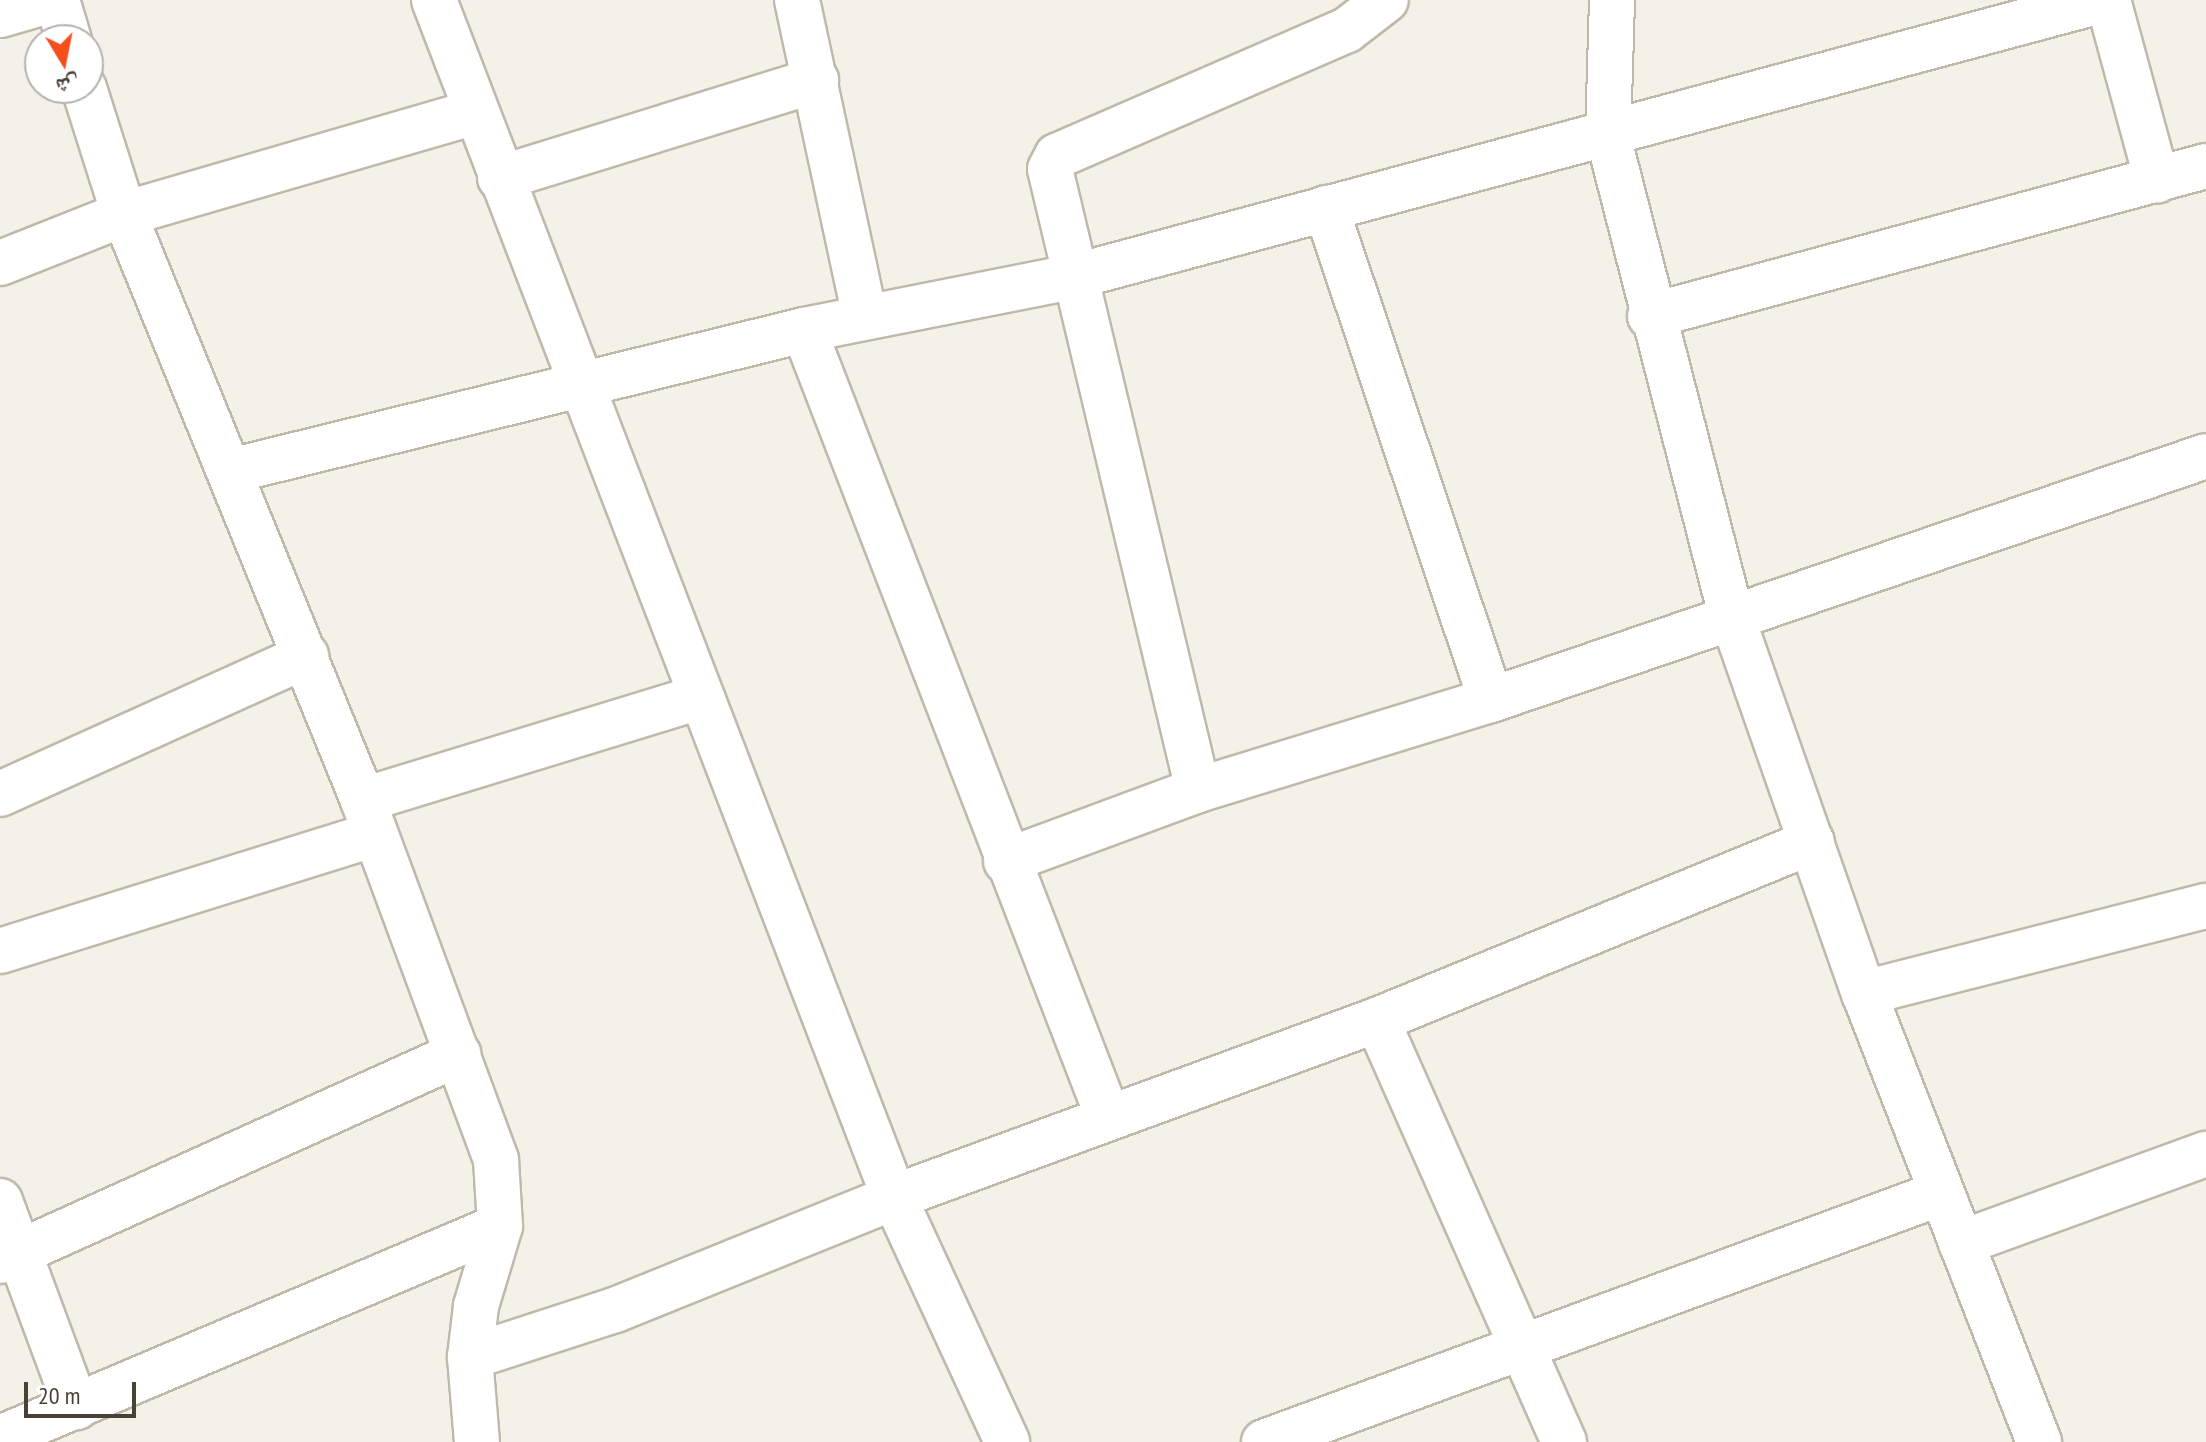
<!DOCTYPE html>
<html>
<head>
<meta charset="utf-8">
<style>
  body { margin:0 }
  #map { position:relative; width:2206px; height:1442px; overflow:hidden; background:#f3f1e8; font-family:"PT Sans Narrow","Noto Naskh Arabic",sans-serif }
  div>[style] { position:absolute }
  .roads { filter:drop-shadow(2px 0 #bfb9aa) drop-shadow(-2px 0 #bfb9aa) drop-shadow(0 2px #bfb9aa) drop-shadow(0 -2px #bfb9aa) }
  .minor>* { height:44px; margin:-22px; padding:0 22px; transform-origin:22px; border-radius:22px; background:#fff }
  span { translate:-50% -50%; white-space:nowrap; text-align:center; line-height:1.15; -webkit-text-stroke:6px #fff; paint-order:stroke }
  .north { position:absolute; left:24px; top:24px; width:80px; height:80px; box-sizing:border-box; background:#fff; border:2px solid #b5b3af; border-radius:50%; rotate:170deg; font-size:22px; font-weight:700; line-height:32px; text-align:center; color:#474136 }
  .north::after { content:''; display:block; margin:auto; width:28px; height:36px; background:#f64d1c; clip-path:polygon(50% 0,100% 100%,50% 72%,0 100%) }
  .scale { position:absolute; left:24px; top:1382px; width:112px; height:36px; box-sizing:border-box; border:4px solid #474136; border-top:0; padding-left:10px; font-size:24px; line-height:28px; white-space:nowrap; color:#474136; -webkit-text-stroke:6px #fff; paint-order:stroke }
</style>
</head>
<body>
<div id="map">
  <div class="roads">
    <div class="minor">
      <i style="left:57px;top:0;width:42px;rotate:73.3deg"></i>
      <i style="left:434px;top:0;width:1282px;rotate:68.98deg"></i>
      <i style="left:894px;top:1197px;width:270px;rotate:65.2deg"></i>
      <i style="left:797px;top:0;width:324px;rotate:77.9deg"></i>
      <i style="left:1612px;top:0;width:136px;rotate:91.7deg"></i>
      <i style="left:1608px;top:136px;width:494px;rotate:75.6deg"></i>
      <i style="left:1731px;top:614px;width:402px;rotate:70.7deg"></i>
      <i style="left:1864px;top:993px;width:482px;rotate:68.7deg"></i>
      <i style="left:2108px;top:0;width:187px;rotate:74.8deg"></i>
      <i style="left:0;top:15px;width:54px;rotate:-16.1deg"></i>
      <i style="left:84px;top:88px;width:132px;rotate:72.4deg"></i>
      <i style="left:124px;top:214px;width:633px;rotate:67.81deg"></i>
      <i style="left:363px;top:800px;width:384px;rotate:69.7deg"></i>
      <i style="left:496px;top:1160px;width:66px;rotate:86.5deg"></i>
      <i style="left:500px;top:1226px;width:84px;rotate:106.7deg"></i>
      <i style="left:476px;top:1306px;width:51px;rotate:96.7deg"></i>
      <i style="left:470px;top:1357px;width:85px;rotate:85.3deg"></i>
      <i style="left:500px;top:178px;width:331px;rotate:-17.2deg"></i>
      <i style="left:1326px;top:208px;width:519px;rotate:71.46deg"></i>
      <i style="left:0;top:263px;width:133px;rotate:-21.6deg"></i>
      <i style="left:124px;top:214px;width:366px;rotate:-16.2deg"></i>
      <i style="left:1650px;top:316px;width:576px;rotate:-15.1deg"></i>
      <i style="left:804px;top:330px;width:844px;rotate:68.88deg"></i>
      <i style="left:230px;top:471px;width:591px;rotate:-13.8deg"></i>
      <i style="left:804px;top:330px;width:277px;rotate:-11.2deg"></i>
      <i style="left:1076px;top:276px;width:1064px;rotate:-15.03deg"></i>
      <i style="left:1198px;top:790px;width:638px;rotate:-103.4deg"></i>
      <i style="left:1050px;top:169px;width:15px;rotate:-62deg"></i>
      <i style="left:1057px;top:156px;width:316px;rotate:-23.5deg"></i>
      <i style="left:1347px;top:30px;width:49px;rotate:-37.6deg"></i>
      <i style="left:0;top:794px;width:336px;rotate:-24.3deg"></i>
      <i style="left:363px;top:800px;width:349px;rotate:-17deg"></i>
      <i style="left:1006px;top:861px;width:205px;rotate:-20.3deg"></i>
      <i style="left:1198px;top:790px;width:307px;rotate:-17.1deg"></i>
      <i style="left:1491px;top:700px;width:755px;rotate:-18.84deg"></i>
      <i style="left:0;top:951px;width:393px;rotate:-17.3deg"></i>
      <i style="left:1864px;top:993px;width:353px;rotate:-14.3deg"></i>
      <i style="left:1377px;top:1020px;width:462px;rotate:66.1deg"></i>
      <i style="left:0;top:1201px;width:220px;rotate:69.7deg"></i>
      <i style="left:1961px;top:1243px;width:261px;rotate:-20deg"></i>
      <i style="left:0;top:1261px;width:503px;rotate:-24.32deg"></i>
      <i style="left:470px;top:1357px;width:152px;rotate:-18deg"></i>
      <i style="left:615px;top:1310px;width:301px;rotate:-22deg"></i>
      <i style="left:894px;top:1197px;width:514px;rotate:-20.13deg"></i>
      <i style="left:1377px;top:1020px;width:470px;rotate:-22.3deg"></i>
      <i style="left:0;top:1438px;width:543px;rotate:-22.98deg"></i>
      <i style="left:1264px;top:1442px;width:721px;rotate:-20.19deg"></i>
    </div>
  </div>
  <div class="north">ش</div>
  <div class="scale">20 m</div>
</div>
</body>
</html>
